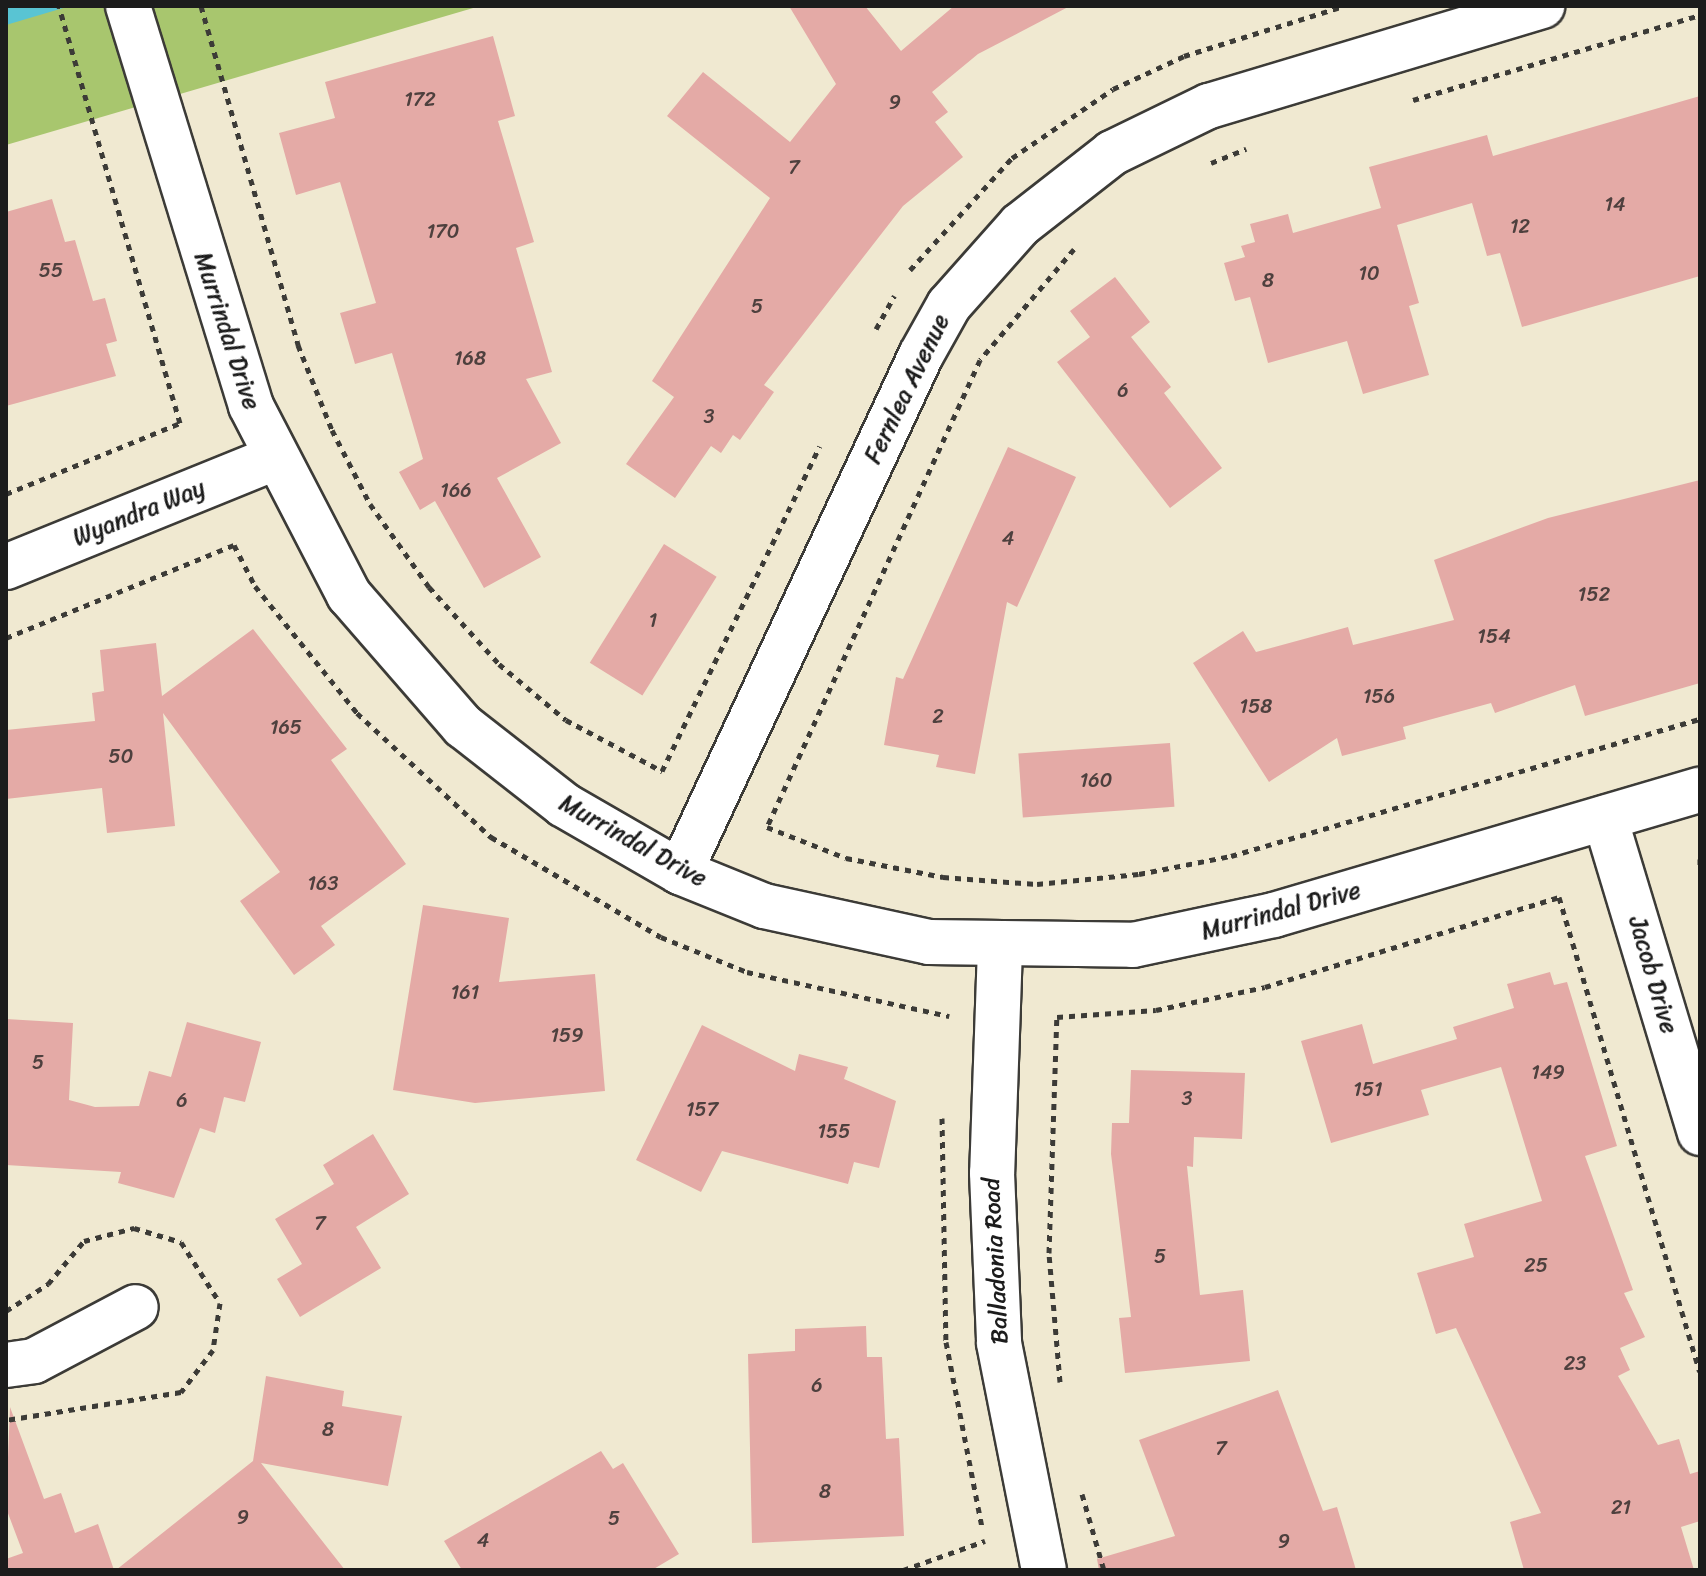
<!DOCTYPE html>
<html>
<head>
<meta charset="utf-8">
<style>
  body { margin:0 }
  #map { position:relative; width:1706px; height:1576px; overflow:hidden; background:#f0e9d1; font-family:Sriracha,sans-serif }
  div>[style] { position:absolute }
  .green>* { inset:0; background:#a8c66e }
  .water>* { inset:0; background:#59c4d3 }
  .building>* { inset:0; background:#e4aaa6; transform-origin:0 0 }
  .path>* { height:5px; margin-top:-2.5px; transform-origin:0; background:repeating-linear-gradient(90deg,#3c3b37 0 6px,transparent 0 12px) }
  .roads { filter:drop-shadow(2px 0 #3c3b37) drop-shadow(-2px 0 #3c3b37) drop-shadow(0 2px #3c3b37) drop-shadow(0 -2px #3c3b37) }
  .street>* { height:44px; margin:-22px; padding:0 22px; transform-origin:22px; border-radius:22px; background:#fff }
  span { translate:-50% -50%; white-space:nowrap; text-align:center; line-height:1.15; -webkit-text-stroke:8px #fff; paint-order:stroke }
  .number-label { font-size:20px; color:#4e403e }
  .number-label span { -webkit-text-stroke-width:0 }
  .street-label { font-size:24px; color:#1c1c1c }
  .frame { position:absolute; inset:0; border:8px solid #1c1c1c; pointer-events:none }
</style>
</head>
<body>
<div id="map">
  <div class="green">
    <i style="clip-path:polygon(6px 6px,480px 6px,6px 145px)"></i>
  </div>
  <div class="water">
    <i style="clip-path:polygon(6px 6px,70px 6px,6px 25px)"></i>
  </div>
  <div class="building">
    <i style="clip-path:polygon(789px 6px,865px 6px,901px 51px,954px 6px,1070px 6px,978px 54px,932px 92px,948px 112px,935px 122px,963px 157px,903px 206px,764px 385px,774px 392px,740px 440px,733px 435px,721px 453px,711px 446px,675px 498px,626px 464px,674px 397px,652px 381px,770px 198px,667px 116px,703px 72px,790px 142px,836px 84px)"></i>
    <i style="clip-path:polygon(493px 36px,515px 116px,498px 121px,534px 242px,516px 248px,552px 372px,526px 379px,561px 443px,497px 478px,541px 557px,484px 588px,435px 501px,420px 510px,399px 472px,423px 459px,392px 353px,355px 364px,340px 313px,376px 303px,340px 182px,296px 195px,279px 133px,335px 118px,325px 82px)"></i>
    <i style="clip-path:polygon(1700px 96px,1700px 276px,1522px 327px,1500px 253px,1487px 256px,1472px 203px,1397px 225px,1419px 303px,1409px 306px,1429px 375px,1363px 394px,1347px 341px,1268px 363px,1250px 297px,1235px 301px,1224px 263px,1245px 257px,1241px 246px,1255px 242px,1250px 224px,1288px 214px,1293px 233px,1381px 208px,1369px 167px,1487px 135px,1493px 156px)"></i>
    <i style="clip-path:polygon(52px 199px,65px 242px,75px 240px,93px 301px,105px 298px,117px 341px,106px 344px,116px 376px,6px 406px,6px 212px)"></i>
    <i style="clip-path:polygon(1115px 277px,1150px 322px,1131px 337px,1171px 387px,1164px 393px,1222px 468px,1170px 508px,1057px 362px,1090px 337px,1070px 311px)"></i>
    <i style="clip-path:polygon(1008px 447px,1076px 477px,1017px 607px,1007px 602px,975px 774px,936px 767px,939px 755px,884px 745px,896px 677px,903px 679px)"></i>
    <i style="clip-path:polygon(1700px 480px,1700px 683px,1585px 716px,1575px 685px,1495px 713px,1491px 703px,1403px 727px,1406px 739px,1342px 756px,1337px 738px,1269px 782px,1193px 663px,1243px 631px,1256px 652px,1348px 627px,1353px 645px,1454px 620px,1434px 560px,1548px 518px)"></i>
    <i style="left:664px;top:544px;width:62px;height:140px;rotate:32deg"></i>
    <i style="clip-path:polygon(253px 629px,347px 749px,331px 760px,406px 864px,321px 926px,335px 945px,294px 975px,240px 901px,280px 872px,163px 713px,175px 826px,107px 833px,102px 788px,6px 799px,6px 730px,95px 721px,92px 693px,104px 691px,100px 650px,156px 643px,162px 696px)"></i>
    <i style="left:1170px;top:743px;width:64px;height:152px;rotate:86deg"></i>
    <i style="clip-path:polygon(423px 905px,509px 918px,499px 982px,595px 974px,605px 1091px,475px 1103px,393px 1090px)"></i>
    <i style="clip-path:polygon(1550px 972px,1554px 985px,1567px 982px,1617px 1146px,1585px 1156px,1633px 1290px,1624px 1293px,1645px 1337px,1620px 1348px,1630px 1370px,1618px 1376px,1658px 1445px,1679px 1439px,1690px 1474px,1700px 1471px,1700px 1521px,1681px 1527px,1694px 1570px,1524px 1570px,1510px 1522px,1541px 1513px,1456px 1328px,1436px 1334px,1417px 1273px,1474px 1257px,1464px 1224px,1542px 1201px,1501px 1067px,1421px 1090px,1429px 1115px,1331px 1143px,1301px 1041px,1362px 1024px,1373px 1064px,1457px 1039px,1453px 1027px,1514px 1008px,1507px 984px)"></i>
    <i style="clip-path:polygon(6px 1019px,73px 1023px,69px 1100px,95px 1107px,139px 1106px,149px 1071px,171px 1077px,187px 1022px,261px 1042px,245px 1102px,224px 1097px,215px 1133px,200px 1128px,174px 1198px,118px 1183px,121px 1172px,6px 1165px)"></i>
    <i style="clip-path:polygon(702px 1025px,795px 1071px,799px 1054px,848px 1067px,844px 1079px,896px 1101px,879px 1168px,854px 1162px,848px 1184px,722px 1151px,701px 1192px,636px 1160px)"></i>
    <i style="clip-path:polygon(1131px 1070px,1245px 1073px,1242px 1139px,1194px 1137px,1193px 1167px,1187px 1166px,1200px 1295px,1243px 1290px,1250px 1361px,1125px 1373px,1119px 1318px,1131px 1317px,1111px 1154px,1112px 1123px,1129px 1123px)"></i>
    <i style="clip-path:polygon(373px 1134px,409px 1194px,356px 1227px,381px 1268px,300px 1317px,277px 1279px,302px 1264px,275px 1219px,334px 1184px,323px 1165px)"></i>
    <i style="clip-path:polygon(866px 1326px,867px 1357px,882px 1357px,886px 1439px,899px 1438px,904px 1536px,752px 1543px,748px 1354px,795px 1351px,795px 1329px)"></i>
    <i style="clip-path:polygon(266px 1376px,344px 1391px,342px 1406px,402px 1416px,388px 1486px,261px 1463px,345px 1570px,116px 1570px,253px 1461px)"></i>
    <i style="clip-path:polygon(1278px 1390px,1323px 1511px,1337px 1507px,1356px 1570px,1099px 1570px,1097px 1559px,1175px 1536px,1139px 1440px)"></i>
    <i style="clip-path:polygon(10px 1407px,44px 1499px,61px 1493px,75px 1533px,98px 1524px,114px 1570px,6px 1570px,6px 1559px,23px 1553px,6px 1508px)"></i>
    <i style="clip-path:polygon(601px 1451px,613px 1469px,623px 1463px,679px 1554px,652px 1570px,462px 1570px,444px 1541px)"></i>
  </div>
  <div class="path">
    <i style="left:201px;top:6px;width:353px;rotate:74deg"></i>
    <i style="left:298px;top:345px;width:92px;rotate:68.2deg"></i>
    <i style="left:332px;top:430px;width:83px;rotate:62.8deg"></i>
    <i style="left:370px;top:504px;width:102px;rotate:54.6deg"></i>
    <i style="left:429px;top:587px;width:104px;rotate:47.7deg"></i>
    <i style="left:499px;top:664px;width:87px;rotate:39.9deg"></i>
    <i style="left:566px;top:720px;width:109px;rotate:28deg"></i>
    <i style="left:662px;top:771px;width:361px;rotate:-64.1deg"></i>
    <i style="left:1413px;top:100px;width:299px;rotate:-16.5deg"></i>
    <i style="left:1211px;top:163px;width:38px;rotate:-22deg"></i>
    <i style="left:1074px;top:249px;width:145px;rotate:130.3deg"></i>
    <i style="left:980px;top:360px;width:513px;rotate:114.52deg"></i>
    <i style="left:767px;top:827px;width:85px;rotate:21.4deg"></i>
    <i style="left:846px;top:858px;width:99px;rotate:11.1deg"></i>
    <i style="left:943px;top:877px;width:94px;rotate:4.3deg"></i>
    <i style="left:1037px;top:884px;width:102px;rotate:-5.6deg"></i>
    <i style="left:1139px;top:874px;width:94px;rotate:-11.1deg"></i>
    <i style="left:1231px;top:856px;width:489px;rotate:-16.3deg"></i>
    <i style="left:910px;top:270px;width:151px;rotate:-47.7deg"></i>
    <i style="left:1012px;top:158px;width:122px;rotate:-34.3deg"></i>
    <i style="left:1113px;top:89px;width:78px;rotate:-24.9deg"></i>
    <i style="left:1184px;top:56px;width:168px;rotate:-17.4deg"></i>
    <i style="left:876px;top:329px;width:38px;rotate:-61deg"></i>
    <i style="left:6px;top:494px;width:188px;rotate:-22.2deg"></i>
    <i style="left:180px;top:423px;width:434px;rotate:-106.2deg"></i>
    <i style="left:6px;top:638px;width:246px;rotate:-22.2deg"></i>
    <i style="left:234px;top:545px;width:46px;rotate:62.9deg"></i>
    <i style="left:255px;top:586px;width:163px;rotate:51.2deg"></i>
    <i style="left:357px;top:713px;width:183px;rotate:42.8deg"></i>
    <i style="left:491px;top:837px;width:197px;rotate:30.5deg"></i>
    <i style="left:661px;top:937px;width:93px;rotate:22.1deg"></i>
    <i style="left:747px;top:972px;width:207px;rotate:12.3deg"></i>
    <i style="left:1700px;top:859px;width:8px;rotate:90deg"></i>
    <i style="left:942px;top:1118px;width:224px;rotate:89deg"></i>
    <i style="left:946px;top:1342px;width:189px;rotate:79deg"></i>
    <i style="left:6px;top:1311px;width:50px;rotate:-32.7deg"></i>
    <i style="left:48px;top:1284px;width:56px;rotate:-50.1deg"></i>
    <i style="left:84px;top:1241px;width:52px;rotate:-14.6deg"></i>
    <i style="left:134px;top:1228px;width:49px;rotate:16.6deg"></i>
    <i style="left:181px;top:1242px;width:72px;rotate:57.4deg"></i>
    <i style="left:220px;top:1303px;width:48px;rotate:98.5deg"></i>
    <i style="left:213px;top:1350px;width:53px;rotate:127.3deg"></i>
    <i style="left:181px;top:1392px;width:177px;rotate:170.9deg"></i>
    <i style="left:1060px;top:1382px;width:129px;rotate:-94.9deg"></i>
    <i style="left:1049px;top:1253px;width:236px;rotate:-88.1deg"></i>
    <i style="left:1057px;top:1017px;width:99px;rotate:-4deg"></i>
    <i style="left:1156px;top:1010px;width:111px;rotate:-11.9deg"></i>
    <i style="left:1265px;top:987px;width:307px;rotate:-17deg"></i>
    <i style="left:1559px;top:897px;width:495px;rotate:73.5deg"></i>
    <i style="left:1082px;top:1494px;width:79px;rotate:73.9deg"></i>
    <i style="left:903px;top:1570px;width:87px;rotate:-19.5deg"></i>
  </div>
  <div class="roads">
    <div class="street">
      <i style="left:128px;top:6px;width:418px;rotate:72.9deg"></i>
      <i style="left:251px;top:406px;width:213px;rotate:62.6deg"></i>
      <i style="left:349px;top:595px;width:174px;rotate:49deg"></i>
      <i style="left:463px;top:726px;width:128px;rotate:38deg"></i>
      <i style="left:564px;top:805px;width:134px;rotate:30deg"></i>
      <i style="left:680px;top:872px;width:91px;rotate:22deg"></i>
      <i style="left:764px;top:906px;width:169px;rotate:12.3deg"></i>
      <i style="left:929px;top:942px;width:204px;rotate:0.8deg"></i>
      <i style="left:1133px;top:945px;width:144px;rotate:-12deg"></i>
      <i style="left:1274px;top:915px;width:444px;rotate:-16.4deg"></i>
      <i style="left:6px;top:567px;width:287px;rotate:-22.1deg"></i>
      <i style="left:1605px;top:818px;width:329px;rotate:73.2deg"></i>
      <i style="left:680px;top:872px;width:570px;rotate:-65.01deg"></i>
      <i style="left:921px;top:355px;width:57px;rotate:-60.8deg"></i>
      <i style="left:949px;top:305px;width:107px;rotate:-48.4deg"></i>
      <i style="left:1020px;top:225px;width:117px;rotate:-38deg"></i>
      <i style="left:1112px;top:153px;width:108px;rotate:-25.9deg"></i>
      <i style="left:1209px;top:106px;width:348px;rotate:-16.7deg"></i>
      <i style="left:1000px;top:948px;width:225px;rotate:92deg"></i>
      <i style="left:992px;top:1173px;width:170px;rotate:87.6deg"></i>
      <i style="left:999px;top:1343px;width:231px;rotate:78.8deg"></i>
      <i style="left:6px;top:1365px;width:28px;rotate:-8deg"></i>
      <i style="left:34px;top:1361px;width:115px;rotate:-27.9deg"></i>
    </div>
  </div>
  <div class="number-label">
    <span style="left:420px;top:99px">172</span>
    <span style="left:895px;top:102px">9</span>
    <span style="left:794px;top:167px">7</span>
    <span style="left:1615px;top:204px">14</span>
    <span style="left:1520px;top:226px">12</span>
    <span style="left:443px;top:231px">170</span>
    <span style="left:51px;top:270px">55</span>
    <span style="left:1369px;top:273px">10</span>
    <span style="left:1268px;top:280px">8</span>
    <span style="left:757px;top:306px">5</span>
    <span style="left:470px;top:358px">168</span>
    <span style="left:1123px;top:390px">6</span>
    <span style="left:709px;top:416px">3</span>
    <span style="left:456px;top:490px">166</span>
    <span style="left:1008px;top:538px">4</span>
    <span style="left:1594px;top:594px">152</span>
    <span style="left:653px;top:620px">1</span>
    <span style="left:1494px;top:636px">154</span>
    <span style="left:1379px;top:696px">156</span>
    <span style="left:1256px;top:706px">158</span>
    <span style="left:938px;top:716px">2</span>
    <span style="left:286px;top:727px">165</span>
    <span style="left:121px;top:756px">50</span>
    <span style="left:1096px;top:780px">160</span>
    <span style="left:323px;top:883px">163</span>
    <span style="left:465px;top:992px">161</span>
    <span style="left:567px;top:1035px">159</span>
    <span style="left:38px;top:1062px">5</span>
    <span style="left:1548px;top:1072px">149</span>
    <span style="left:1368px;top:1089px">151</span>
    <span style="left:1187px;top:1098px">3</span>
    <span style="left:182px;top:1100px">6</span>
    <span style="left:702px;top:1109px">157</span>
    <span style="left:834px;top:1131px">155</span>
    <span style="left:320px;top:1223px">7</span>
    <span style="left:1160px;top:1256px">5</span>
    <span style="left:1536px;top:1265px">25</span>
    <span style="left:1575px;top:1363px">23</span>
    <span style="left:817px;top:1385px">6</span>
    <span style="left:328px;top:1429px">8</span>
    <span style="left:1221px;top:1448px">7</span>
    <span style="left:825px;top:1491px">8</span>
    <span style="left:1621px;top:1507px">21</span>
    <span style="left:243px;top:1517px">9</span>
    <span style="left:614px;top:1518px">5</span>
    <span style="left:483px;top:1540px">4</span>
    <span style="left:1284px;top:1541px">9</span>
  </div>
  <div class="street-label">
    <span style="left:227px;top:331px;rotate:72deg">Murrindal Drive</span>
    <span style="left:907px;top:389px;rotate:-64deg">Fernlea Avenue</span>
    <span style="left:139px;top:513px;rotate:-22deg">Wyandra Way</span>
    <span style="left:633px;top:841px;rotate:29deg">Murrindal Drive</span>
    <span style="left:1281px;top:911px;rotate:-15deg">Murrindal Drive</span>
    <span style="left:1653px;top:975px;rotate:74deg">Jacob Drive</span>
    <span style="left:996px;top:1261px;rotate:-93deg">Balladonia Road</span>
  </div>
  <div class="frame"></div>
</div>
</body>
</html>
